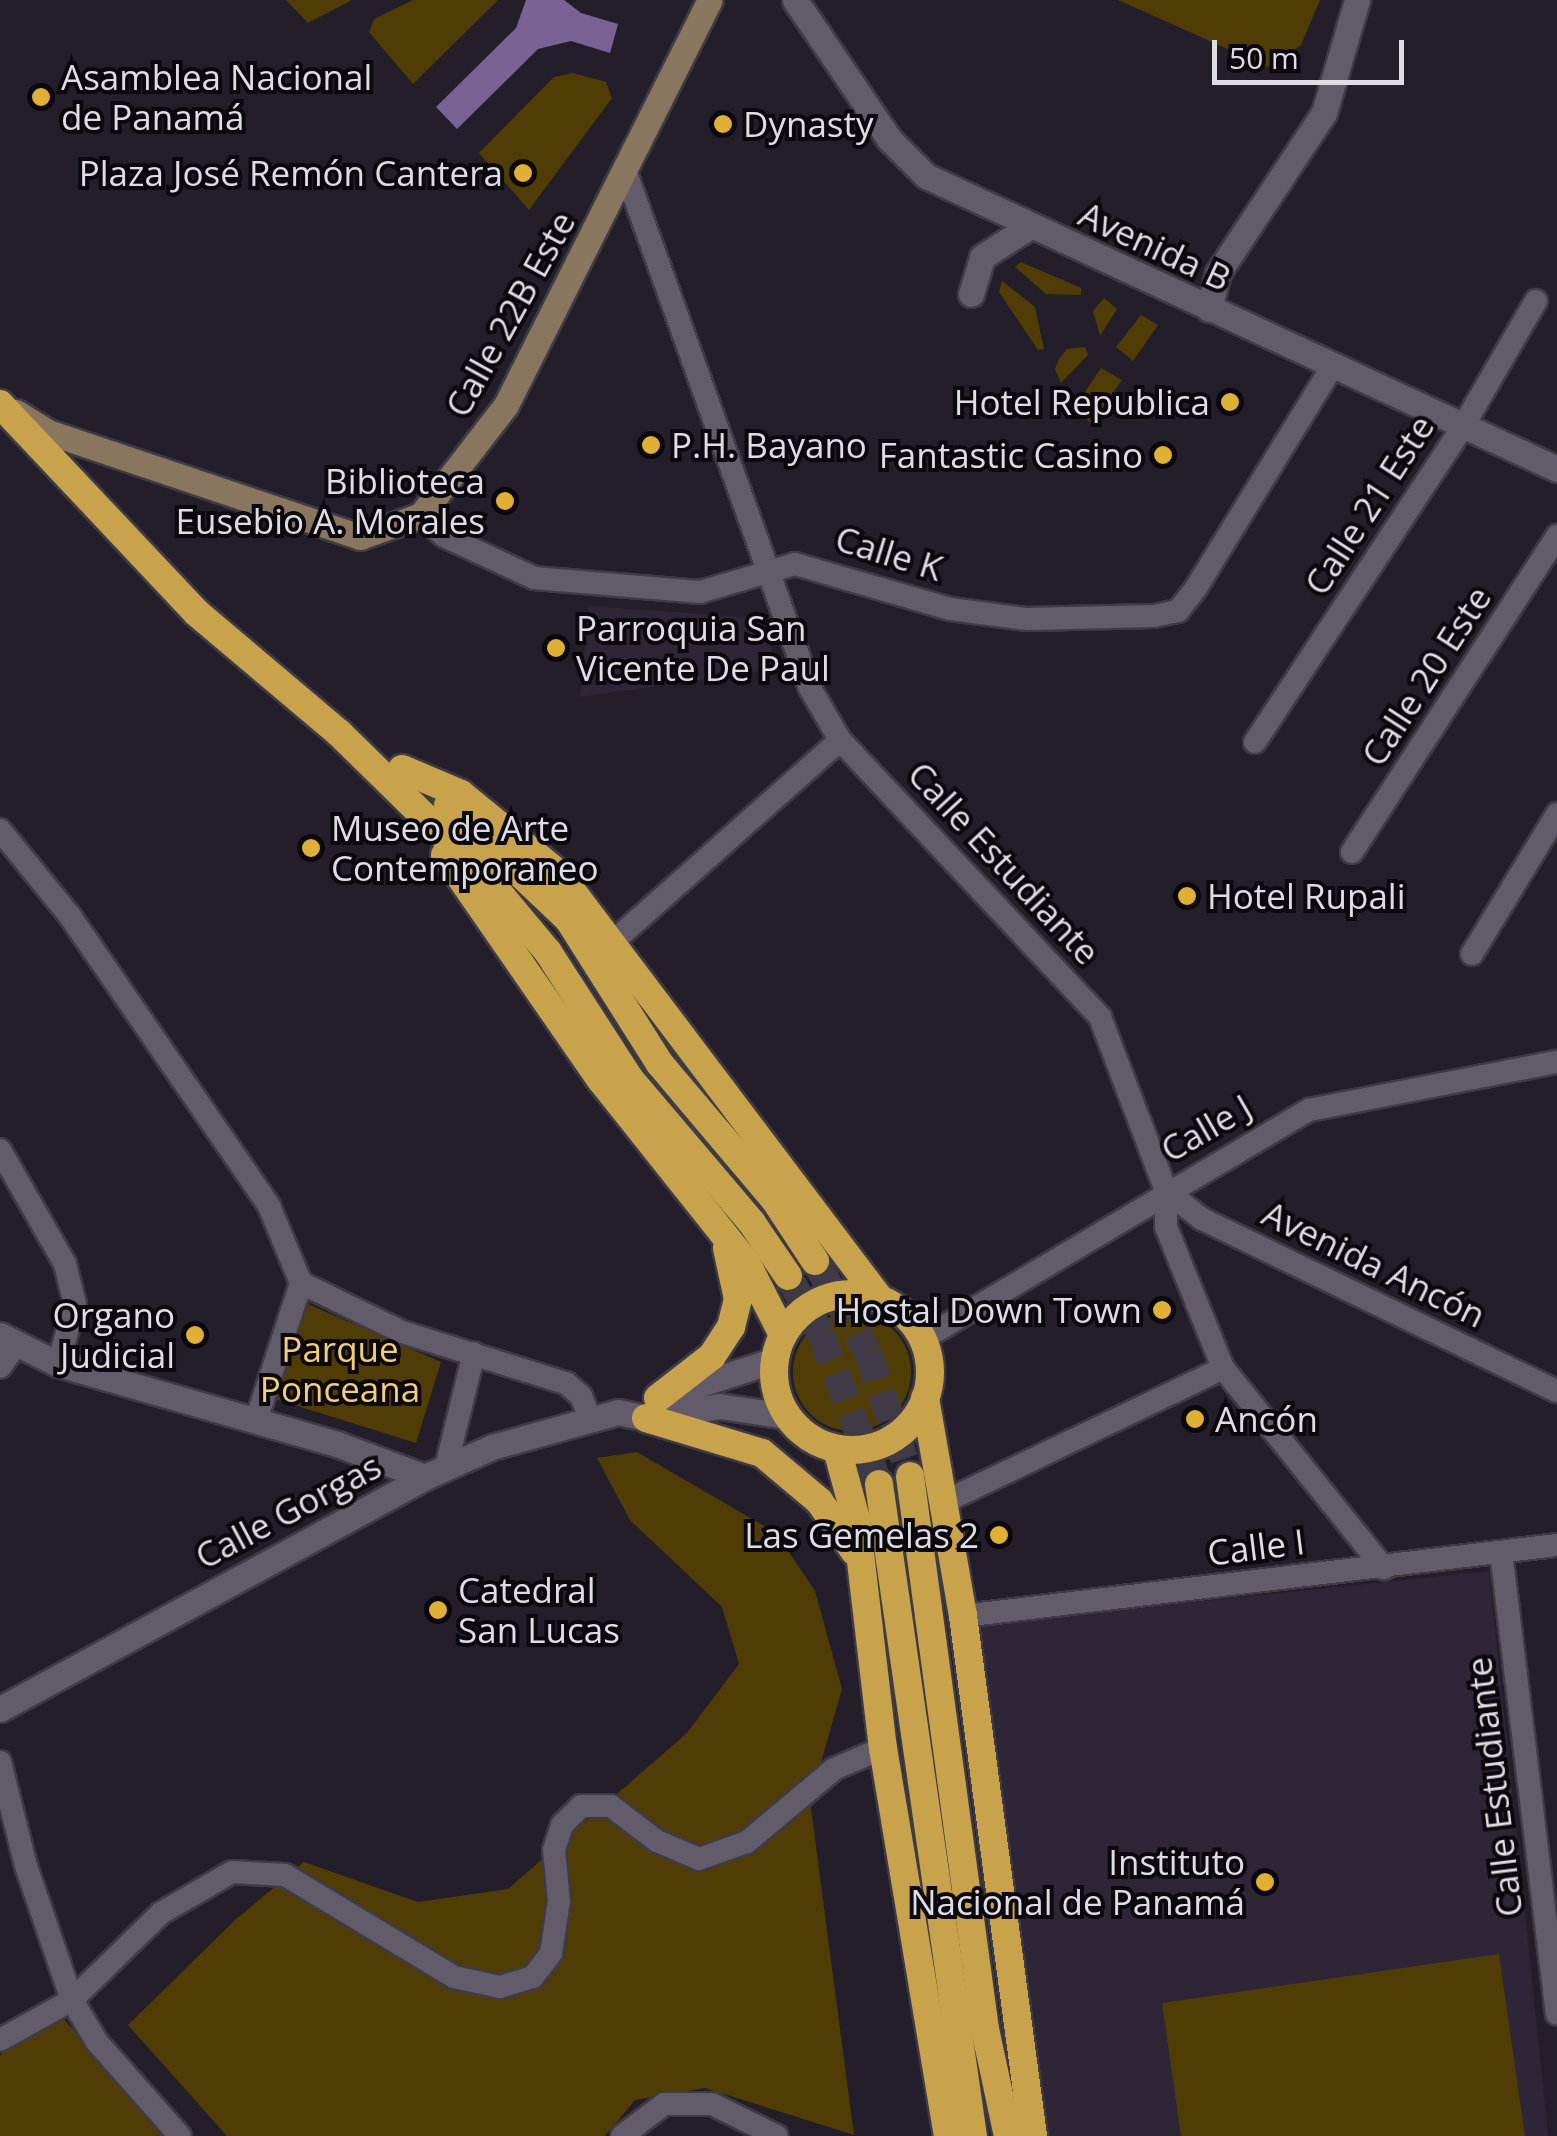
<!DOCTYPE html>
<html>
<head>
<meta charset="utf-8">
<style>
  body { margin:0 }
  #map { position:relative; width:1557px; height:2136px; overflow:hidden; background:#231e2a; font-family:"Open Sans",sans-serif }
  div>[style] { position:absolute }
  .built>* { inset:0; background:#2e2537; transform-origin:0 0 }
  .green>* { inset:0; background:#503d06 }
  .round { border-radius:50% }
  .water>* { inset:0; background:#7b6295 }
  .trunk-tunnel>* { height:28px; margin-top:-14px; transform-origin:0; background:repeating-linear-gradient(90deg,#3f3a46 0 28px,transparent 0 42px) }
  .roads { filter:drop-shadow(2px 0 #3f3b44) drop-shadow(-2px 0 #3f3b44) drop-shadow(0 2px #3f3b44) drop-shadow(0 -2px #3f3b44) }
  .minor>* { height:22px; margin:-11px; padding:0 11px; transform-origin:11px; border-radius:11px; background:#625b69 }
  .tertiary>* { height:25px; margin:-12.5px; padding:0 12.5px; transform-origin:12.5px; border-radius:12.5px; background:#625b69 }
  .secondary>* { height:25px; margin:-12.5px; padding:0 12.5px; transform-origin:12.5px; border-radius:12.5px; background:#88765e }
  .trunk>* { height:28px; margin:-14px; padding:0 14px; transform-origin:14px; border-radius:14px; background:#c8a34c }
  .trunk>.ring { margin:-14px; padding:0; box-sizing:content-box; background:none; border:28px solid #c8a34c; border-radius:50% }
  .dots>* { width:28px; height:28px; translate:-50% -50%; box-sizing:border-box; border:5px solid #0b090e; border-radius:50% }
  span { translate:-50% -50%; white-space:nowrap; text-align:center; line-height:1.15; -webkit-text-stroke:8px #0b090e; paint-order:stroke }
  .poi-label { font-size:35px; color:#dfdce4 }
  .left { translate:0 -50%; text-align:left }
  .right { translate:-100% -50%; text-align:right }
  .street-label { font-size:35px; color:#dfdce4 }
  .park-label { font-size:35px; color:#f3ce78 }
  .scale { position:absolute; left:1212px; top:40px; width:192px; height:45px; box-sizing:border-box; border:5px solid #dfdce4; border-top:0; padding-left:12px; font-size:30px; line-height:35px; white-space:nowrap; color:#dfdce4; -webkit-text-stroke:8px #0b090e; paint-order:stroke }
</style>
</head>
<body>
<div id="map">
  <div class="built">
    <i style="clip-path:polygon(589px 606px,760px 618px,778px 669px,580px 697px)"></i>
    <i style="left:1489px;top:1571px;width:569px;height:517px;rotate:84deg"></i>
  </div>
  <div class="green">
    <i style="clip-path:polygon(286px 0,352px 0,308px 23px)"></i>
    <i style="clip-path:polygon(413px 0,497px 0,497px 1px,413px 84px,369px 32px,374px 19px)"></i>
    <i style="clip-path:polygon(1118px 0,1320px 0,1301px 45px,1268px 67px)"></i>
    <i style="clip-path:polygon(573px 73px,606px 82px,612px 98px,529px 210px,479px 153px,554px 77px)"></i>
    <i style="clip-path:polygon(1021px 262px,1081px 288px,1081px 295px,1046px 294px,1015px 267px)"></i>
    <i style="clip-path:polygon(1002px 281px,1035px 307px,1044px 349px,1038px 350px,999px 292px)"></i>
    <i style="clip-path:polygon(1104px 298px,1117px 309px,1100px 336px,1093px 311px)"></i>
    <i style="clip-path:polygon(1141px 315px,1158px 325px,1133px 361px,1116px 347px)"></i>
    <i style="clip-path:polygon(1085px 347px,1088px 355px,1061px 383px,1055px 369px,1059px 359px,1067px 349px)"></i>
    <i style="clip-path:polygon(1101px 368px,1122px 380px,1091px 424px,1076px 405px)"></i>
    <i style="clip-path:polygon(301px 1301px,441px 1362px,416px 1443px,275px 1399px)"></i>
    <i class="round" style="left:793px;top:1313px;width:118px;height:118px"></i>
    <i style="clip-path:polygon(637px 1452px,776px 1533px,815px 1591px,842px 1689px,810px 1801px,854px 2135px,705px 2088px,635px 2100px,605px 2136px,227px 2136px,128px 2025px,234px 1921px,304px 1862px,418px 1902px,508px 1889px,687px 1733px,739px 1664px,722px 1607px,630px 1520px,597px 1458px)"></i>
    <i style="clip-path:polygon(1499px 1954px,1525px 2136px,1181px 2136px,1162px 2003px)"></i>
    <i style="clip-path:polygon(62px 2017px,168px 2136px,0 2136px,0 2056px,18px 2032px)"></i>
  </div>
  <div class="water">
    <i style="clip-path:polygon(526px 0,564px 0,581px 13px,618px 24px,610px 53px,571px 41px,538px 49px,457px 129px,436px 107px,516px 28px)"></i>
  </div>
  <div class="trunk-tunnel">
    <i style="left:815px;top:1261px;width:106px;rotate:60.1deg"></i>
    <i style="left:868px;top:1353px;width:130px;rotate:71.1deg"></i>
    <i style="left:788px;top:1276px;width:67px;rotate:60.4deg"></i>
    <i style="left:821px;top:1334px;width:161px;rotate:68.9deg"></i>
  </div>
  <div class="roads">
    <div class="minor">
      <i style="left:626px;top:173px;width:547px;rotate:70.34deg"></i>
      <i style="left:810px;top:688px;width:60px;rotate:60deg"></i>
      <i style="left:840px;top:740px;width:380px;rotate:46.8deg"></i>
      <i style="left:1100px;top:1017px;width:186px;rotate:69.2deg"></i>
      <i style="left:1166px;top:1191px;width:36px;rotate:90deg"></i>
      <i style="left:1166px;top:1227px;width:152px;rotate:68deg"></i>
      <i style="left:1223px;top:1368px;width:257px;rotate:51.2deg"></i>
      <i style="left:421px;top:515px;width:31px;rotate:42deg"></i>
      <i style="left:444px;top:536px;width:99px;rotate:25deg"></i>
      <i style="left:534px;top:578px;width:167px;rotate:4.8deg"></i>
      <i style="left:700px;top:592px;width:99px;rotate:-16.4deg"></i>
      <i style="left:795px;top:564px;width:161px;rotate:16.2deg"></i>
      <i style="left:950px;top:609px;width:78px;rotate:7.4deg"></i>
      <i style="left:1027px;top:619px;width:127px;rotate:-1.4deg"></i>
      <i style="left:1154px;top:616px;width:25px;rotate:-12deg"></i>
      <i style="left:1178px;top:611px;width:29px;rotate:-52deg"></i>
      <i style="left:1196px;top:588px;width:259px;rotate:-58.4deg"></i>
      <i style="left:1255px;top:742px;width:376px;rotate:-56.6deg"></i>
      <i style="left:1462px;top:428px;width:147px;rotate:-59.8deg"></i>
      <i style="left:0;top:830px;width:111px;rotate:50.9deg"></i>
      <i style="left:70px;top:916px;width:352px;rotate:55.5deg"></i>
      <i style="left:269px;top:1206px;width:83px;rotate:67.4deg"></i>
      <i style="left:301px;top:1283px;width:145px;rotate:108.1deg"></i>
      <i style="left:1352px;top:852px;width:377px;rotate:-57deg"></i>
      <i style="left:615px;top:940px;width:301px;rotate:-41.6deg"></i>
      <i style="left:1472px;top:954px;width:164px;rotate:-58.7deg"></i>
      <i style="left:0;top:1150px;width:131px;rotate:60.3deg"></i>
      <i style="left:65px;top:1264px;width:41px;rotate:76deg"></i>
      <i style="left:75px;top:1304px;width:62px;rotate:105.8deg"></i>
      <i style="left:1166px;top:1191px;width:46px;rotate:37.9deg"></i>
      <i style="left:1202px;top:1219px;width:394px;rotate:25.9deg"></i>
      <i style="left:301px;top:1283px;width:112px;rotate:25.9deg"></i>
      <i style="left:402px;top:1332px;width:172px;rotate:17.3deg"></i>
      <i style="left:566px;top:1383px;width:20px;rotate:41deg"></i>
      <i style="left:581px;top:1396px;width:24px;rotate:68deg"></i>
      <i style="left:923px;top:1339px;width:449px;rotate:-30.7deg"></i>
      <i style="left:1309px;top:1110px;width:253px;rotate:-11deg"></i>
      <i style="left:0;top:1367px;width:29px;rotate:-54deg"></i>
      <i style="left:446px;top:1467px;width:117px;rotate:-76.2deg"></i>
      <i style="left:946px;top:1501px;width:307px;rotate:-25.6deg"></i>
      <i style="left:1501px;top:1552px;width:465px;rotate:83.1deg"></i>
      <i style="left:963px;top:1616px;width:598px;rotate:-6.82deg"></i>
      <i style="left:0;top:1762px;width:107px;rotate:76deg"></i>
      <i style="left:26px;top:1866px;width:142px;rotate:71.1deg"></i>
      <i style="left:72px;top:2000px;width:49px;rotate:59.2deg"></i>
      <i style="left:97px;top:2042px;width:125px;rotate:48.6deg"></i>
      <i style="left:0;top:2040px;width:82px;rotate:-29.1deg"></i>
      <i style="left:72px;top:2000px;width:124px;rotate:-44.3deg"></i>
      <i style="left:161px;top:1913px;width:82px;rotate:-30deg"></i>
      <i style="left:232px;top:1872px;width:53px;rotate:3.2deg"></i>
      <i style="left:285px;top:1875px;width:197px;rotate:31.1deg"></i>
      <i style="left:454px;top:1977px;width:47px;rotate:12.3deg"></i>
      <i style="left:500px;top:1987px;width:34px;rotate:-17deg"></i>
      <i style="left:533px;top:1977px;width:30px;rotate:-53deg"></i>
      <i style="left:551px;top:1953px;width:53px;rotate:-81.3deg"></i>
      <i style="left:559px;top:1901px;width:51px;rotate:-95.6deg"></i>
      <i style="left:554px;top:1850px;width:26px;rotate:-72deg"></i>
      <i style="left:562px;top:1825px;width:27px;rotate:-45deg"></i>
      <i style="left:581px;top:1806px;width:30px"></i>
      <i style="left:611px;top:1806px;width:58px;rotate:37.3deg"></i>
      <i style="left:657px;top:1841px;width:46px;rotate:23.2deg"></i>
      <i style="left:699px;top:1859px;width:51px;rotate:-19.5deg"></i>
      <i style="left:747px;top:1842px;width:114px;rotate:-40deg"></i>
      <i style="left:834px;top:1769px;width:53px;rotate:-23.2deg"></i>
      <i style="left:622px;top:2136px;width:53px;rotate:-37.3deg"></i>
      <i style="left:664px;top:2104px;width:48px"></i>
      <i style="left:712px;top:2104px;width:72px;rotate:26.2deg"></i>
    </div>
    <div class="tertiary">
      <i style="left:795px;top:0;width:168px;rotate:55.9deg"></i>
      <i style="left:889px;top:139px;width:52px;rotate:45deg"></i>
      <i style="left:926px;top:176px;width:696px;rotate:24.91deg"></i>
      <i style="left:971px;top:294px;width:39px;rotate:-73deg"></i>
      <i style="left:982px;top:257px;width:56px;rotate:-32.6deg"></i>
      <i style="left:1209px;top:309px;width:37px;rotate:-76deg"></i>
      <i style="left:1218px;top:273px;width:192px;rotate:-56.5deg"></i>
      <i style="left:1324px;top:113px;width:118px;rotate:-73.7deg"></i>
      <i style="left:0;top:1335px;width:65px;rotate:26.6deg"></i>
      <i style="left:58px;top:1364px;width:290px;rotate:16deg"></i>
      <i style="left:337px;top:1444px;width:94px;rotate:20.6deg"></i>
      <i style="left:666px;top:1395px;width:114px;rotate:-17.8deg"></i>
      <i style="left:0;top:1709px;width:484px;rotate:-28.6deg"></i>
      <i style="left:425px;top:1477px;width:73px;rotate:-24.1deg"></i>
      <i style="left:492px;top:1447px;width:131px;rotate:-15.5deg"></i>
      <i style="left:618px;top:1412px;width:29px;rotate:12deg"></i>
      <i style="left:646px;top:1418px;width:74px;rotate:-9.3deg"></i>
      <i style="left:719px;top:1406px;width:69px;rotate:8.4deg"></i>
    </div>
    <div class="secondary">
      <i style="left:16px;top:412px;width:38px;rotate:32deg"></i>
      <i style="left:48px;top:432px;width:329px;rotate:18.6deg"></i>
      <i style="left:360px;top:537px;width:65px;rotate:-19.8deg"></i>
      <i style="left:421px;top:515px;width:139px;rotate:-52.3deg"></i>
      <i style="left:506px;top:405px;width:453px;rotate:-63.3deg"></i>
    </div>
    <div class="trunk">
      <i style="left:0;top:404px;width:287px;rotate:46.7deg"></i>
      <i style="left:197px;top:613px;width:186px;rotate:40.2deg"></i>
      <i style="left:339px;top:733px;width:202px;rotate:44.4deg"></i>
      <i style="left:483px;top:874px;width:102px;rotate:50.2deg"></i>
      <i style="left:548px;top:952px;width:151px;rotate:57.2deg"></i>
      <i style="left:630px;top:1079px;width:189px;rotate:49.7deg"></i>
      <i style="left:752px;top:1223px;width:64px;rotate:55.8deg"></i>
      <i style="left:402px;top:769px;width:64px;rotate:23deg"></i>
      <i style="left:461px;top:794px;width:127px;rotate:39.2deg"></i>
      <i style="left:559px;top:874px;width:533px;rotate:52.94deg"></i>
      <i style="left:448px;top:805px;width:167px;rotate:43.5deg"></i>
      <i style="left:569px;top:920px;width:170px;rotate:57.7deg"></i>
      <i style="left:660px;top:1064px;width:178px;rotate:49.8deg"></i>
      <i style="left:775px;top:1200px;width:73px;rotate:56.7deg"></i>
      <i style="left:445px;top:855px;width:274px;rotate:55.3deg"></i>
      <i style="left:601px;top:1080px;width:233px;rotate:51.5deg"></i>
      <i style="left:746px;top:1262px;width:82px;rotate:63.1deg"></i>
      <i class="ring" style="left:774px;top:1294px;width:128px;height:128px"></i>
      <i style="left:658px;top:1398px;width:68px;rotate:-37.9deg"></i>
      <i style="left:712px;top:1356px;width:35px;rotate:-57deg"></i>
      <i style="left:731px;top:1327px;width:29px;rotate:-76deg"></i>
      <i style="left:738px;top:1299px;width:52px;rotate:-102.2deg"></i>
      <i style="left:925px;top:1398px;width:221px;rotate:80.1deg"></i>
      <i style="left:963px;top:1616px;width:525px;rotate:82.33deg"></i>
      <i style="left:646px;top:1418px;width:121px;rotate:16.8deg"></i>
      <i style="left:762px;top:1453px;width:75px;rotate:40.1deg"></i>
      <i style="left:819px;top:1501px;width:62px;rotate:54.8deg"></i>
      <i style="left:837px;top:1449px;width:73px;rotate:74.8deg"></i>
      <i style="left:856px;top:1519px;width:231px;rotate:83.3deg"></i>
      <i style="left:883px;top:1748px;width:393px;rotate:80.5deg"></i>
      <i style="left:910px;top:1476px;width:558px;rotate:82.28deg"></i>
      <i style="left:985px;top:2029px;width:109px;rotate:77.9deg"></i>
      <i style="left:879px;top:1484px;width:659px;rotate:81.8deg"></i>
    </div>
  </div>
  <div class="dots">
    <i style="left:41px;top:97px;background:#dfb034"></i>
    <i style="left:723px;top:124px;background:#dfb034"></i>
    <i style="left:523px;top:173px;background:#dfb034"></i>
    <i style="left:1230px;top:402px;background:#dfb034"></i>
    <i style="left:651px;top:445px;background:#dfb034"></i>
    <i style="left:1163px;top:455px;background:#dfb034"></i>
    <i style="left:505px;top:501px;background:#dfb034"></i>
    <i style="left:556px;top:648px;background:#dfb034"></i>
    <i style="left:311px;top:848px;background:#dfb034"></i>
    <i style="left:1187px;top:896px;background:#dfb034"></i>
    <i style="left:1162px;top:1310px;background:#dfb034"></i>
    <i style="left:195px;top:1335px;background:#dfb034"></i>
    <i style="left:1195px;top:1419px;background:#dfb034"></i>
    <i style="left:999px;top:1535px;background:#dfb034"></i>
    <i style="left:438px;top:1610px;background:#dfb034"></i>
    <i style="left:1265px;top:1882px;background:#dfb034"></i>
  </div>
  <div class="poi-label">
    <span class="left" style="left:61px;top:97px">Asamblea Nacional<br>de Panamá</span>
    <span class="left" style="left:743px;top:124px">Dynasty</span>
    <span class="right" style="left:503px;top:173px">Plaza José Remón Cantera</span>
    <span class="right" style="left:1210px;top:402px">Hotel Republica</span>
    <span class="left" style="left:671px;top:445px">P.H. Bayano</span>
    <span class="right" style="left:1143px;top:455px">Fantastic Casino</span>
    <span class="right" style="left:485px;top:501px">Biblioteca<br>Eusebio A. Morales</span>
    <span class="left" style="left:576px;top:648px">Parroquia San<br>Vicente De Paul</span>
    <span class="left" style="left:331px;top:848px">Museo de Arte<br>Contemporaneo</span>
    <span class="left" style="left:1207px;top:896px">Hotel Rupali</span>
    <span class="right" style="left:1142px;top:1310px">Hostal Down Town</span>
    <span class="right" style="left:175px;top:1335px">Organo<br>Judicial</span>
    <span class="left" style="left:1215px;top:1419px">Ancón</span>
    <span class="right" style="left:979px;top:1535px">Las Gemelas 2</span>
    <span class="left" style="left:458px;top:1610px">Catedral<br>San Lucas</span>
    <span class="right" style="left:1245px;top:1882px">Instituto<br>Nacional de Panamá</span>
  </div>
  <div class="street-label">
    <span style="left:1155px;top:246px;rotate:25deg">Avenida B</span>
    <span style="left:510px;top:314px;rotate:-61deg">Calle 22B Este</span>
    <span style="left:1369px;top:505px;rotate:-57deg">Calle 21 Este</span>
    <span style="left:889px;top:553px;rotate:17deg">Calle K</span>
    <span style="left:1426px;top:676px;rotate:-57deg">Calle 20 Este</span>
    <span style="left:1004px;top:863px;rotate:47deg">Calle Estudiante</span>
    <span style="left:1206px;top:1128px;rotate:-30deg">Calle J</span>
    <span style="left:1374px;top:1264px;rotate:26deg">Avenida Ancón</span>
    <span style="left:288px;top:1511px;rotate:-28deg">Calle Gorgas</span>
    <span style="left:1256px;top:1547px;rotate:-7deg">Calle I</span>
    <span style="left:1494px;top:1787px;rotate:-97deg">Calle Estudiante</span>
  </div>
  <div class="park-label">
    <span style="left:340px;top:1369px">Parque<br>Ponceana</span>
  </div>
  <div class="scale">50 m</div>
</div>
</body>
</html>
